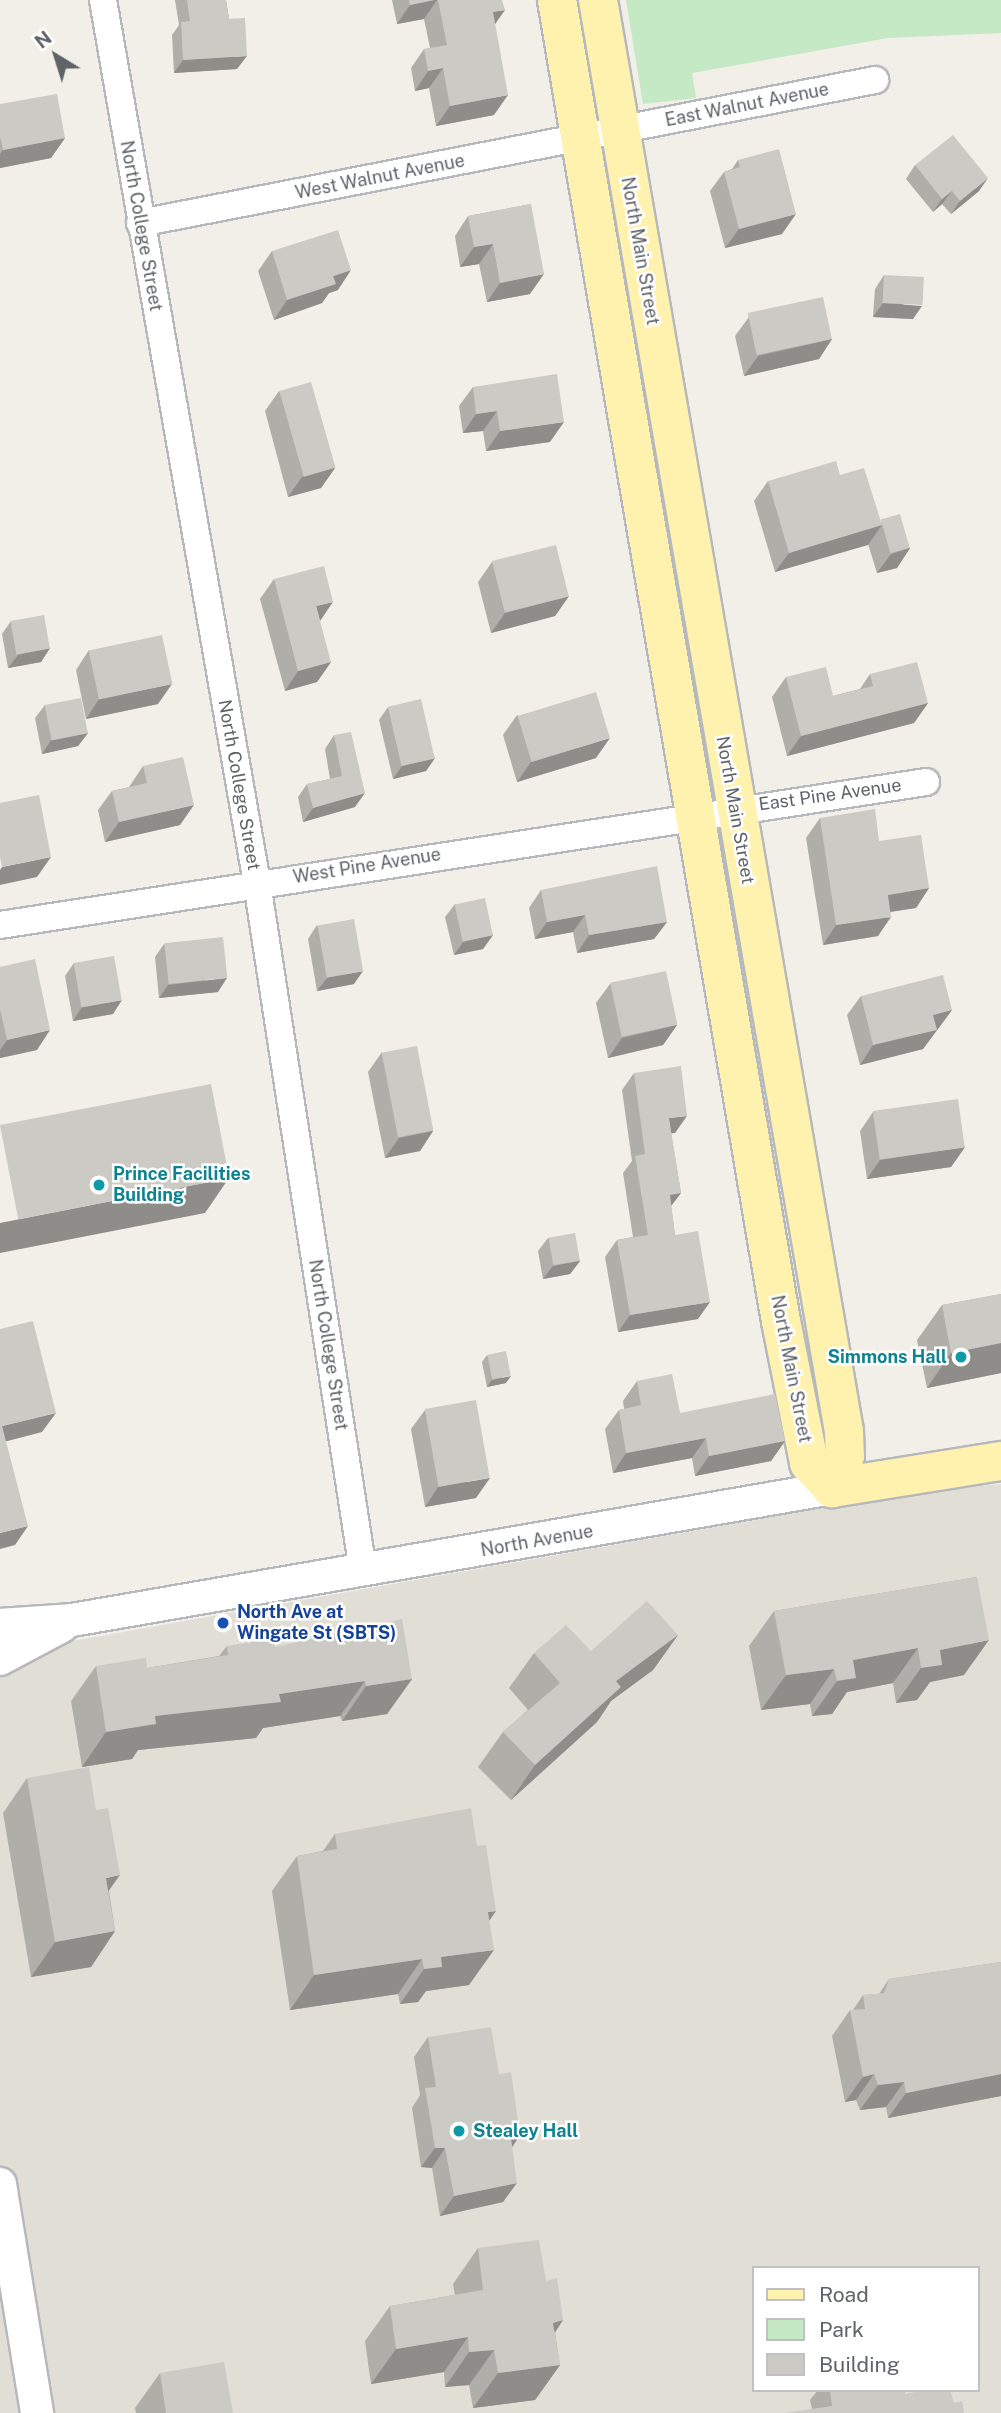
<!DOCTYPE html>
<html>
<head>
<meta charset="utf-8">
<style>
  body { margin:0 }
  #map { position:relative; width:1001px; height:2413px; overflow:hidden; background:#f1efe8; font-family:"Public Sans",sans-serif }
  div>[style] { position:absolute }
  .education>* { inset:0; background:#e1ded6 }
  .green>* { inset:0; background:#c5e8c5 }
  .roads { filter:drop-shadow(2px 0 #b5b8bc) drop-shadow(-2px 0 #b5b8bc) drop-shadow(0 2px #b5b8bc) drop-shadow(0 -2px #b5b8bc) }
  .minor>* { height:26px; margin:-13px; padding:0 13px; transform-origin:13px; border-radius:13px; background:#fff }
  .tertiary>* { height:32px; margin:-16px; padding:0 16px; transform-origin:16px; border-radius:16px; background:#fff }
  .primary>* { height:38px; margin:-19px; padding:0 19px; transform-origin:19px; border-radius:19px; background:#fff2af }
  .wall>* { inset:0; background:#afaea9 }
  .shaded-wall>* { inset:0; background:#8f8d8a }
  .building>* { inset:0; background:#cccac5; transform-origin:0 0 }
  .dots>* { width:19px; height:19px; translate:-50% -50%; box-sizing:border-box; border:4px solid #fff; border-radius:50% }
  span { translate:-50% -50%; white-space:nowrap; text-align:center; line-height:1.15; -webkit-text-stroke:5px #fff; paint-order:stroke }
  .street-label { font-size:18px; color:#5f6368 }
  .culture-label { font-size:18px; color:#0d838f; font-weight:700 }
  .left { translate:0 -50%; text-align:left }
  .right { translate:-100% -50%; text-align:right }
  .transit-label { font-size:18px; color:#164399; font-weight:700 }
  .legend { position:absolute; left:752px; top:2266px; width:228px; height:126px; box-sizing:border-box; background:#fff; border:2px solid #bfc1c3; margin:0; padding:9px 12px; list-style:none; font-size:21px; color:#5f6368 }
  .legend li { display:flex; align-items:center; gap:14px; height:35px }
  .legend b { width:35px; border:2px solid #bfc1c3 }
  .north { position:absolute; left:21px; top:21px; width:70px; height:70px; -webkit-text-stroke:5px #fff; paint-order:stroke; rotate:322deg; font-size:19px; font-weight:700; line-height:28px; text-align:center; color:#5f6368 }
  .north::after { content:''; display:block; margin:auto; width:24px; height:32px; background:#5f6368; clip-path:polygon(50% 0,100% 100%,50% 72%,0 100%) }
</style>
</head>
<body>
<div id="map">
  <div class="education">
    <i style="clip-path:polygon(evenodd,1001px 1484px,1001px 2413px,0 2413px,0 1661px,56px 1644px,308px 1599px,897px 1495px,1001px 1484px,754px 2268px,978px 2268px,978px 2390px,754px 2390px,754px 2268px)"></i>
  </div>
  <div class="green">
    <i style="clip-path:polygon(626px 0,1001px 0,1001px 33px,888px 38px,692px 73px,696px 98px,643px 104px)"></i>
  </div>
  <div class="roads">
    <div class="minor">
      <i style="left:103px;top:0;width:896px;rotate:80.11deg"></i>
      <i style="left:257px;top:883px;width:696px;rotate:81.24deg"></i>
      <i style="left:140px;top:223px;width:749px;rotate:-11.01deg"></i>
      <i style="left:0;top:925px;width:937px;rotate:-8.78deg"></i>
    </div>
    <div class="tertiary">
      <i style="left:0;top:1625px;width:72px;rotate:-4deg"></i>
      <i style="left:72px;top:1620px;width:771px;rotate:-9.85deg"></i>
      <i style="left:0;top:1659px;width:70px;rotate:-28deg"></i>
      <i style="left:0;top:2184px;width:232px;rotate:80.8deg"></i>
    </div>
    <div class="primary">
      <i style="left:557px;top:0;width:1340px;rotate:80.38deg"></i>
      <i style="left:781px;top:1321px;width:145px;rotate:78.8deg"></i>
      <i style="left:809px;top:1463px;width:34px;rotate:47deg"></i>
      <i style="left:598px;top:0;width:1452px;rotate:80.25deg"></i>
      <i style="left:844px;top:1431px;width:25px;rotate:88deg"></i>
      <i style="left:845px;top:1456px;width:35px;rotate:112deg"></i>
      <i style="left:832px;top:1488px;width:171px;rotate:-9.1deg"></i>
    </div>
  </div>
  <div class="wall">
    <i style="clip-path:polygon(175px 0,226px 0,237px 69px,174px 73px,172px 35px,179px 25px)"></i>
    <i style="clip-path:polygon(392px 0,502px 0,495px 24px,494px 115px,436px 126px,429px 88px,415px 91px,411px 68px,424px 49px,430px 48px,424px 19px,397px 24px)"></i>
    <i style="clip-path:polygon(0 104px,65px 138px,51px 158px,0 168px)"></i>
    <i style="clip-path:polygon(738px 160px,782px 234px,725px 248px,710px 191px,724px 172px,732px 169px)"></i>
    <i style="clip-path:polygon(915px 165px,979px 191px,951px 214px,942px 204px,933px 212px,906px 179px)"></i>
    <i style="clip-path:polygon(531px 204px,530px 294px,487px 302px,479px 264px,460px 267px,455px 236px,468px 216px)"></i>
    <i style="clip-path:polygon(272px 251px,338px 290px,329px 293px,322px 303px,274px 320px,258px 271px)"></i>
    <i style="clip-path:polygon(884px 275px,913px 319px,873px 317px,875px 289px)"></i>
    <i style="clip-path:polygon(749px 317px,832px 339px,819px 359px,744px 376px,735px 336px)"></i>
    <i style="clip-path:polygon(473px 387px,550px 442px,486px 451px,483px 431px,463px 433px,459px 406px)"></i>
    <i style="clip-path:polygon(279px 391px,335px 468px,321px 488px,288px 497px,265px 411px)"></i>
    <i style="clip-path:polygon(840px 475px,880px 521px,910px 548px,897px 568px,877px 573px,868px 544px,775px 572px,754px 501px,768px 481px)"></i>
    <i style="clip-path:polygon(492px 562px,569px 596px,555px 616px,491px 633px,478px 582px)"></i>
    <i style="clip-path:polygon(274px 579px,331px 662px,317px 682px,285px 691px,260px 599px)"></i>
    <i style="clip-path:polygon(11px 621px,50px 648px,41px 662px,8px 668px,2px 634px)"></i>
    <i style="clip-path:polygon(89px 650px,158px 704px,86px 719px,76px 670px)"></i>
    <i style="clip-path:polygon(870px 674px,928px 703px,914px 723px,787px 756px,772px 697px,786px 677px,833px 696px,860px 689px)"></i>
    <i style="clip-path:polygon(45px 705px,88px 733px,78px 746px,42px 754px,35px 718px)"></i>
    <i style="clip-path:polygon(388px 707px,435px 758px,426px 771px,393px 779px,379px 720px)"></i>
    <i style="clip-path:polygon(517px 715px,596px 758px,517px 782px,503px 735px)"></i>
    <i style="clip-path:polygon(334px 735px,355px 807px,303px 822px,298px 797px,307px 784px,330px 779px,325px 749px)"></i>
    <i style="clip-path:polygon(143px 766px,180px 825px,105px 842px,98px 810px,112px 791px,129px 787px)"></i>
    <i style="clip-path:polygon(820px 818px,879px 841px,929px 888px,916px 908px,891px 912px,878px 936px,823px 945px,806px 838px)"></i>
    <i style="clip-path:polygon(541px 890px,667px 922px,654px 939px,577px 953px,573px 932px,535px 939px,529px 908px)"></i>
    <i style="clip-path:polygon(455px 904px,493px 935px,483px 949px,454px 955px,445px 917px)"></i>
    <i style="clip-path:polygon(317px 925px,354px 984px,317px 991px,308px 939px)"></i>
    <i style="clip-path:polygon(164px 944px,218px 992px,159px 998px,155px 957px)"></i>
    <i style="clip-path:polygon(74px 963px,113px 1014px,73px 1021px,65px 976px)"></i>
    <i style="clip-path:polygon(0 967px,37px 1050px,0 1058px)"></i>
    <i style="clip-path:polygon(610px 984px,677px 1025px,663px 1045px,608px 1058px,596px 1003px)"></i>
    <i style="clip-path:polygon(861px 996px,952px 1010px,923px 1049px,860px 1065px,847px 1015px)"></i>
    <i style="clip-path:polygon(382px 1052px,433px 1131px,420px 1151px,385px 1158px,368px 1072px)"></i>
    <i style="clip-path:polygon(634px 1073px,675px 1133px,671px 1133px,681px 1193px,671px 1206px,675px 1235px,698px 1319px,618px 1332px,605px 1257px,617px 1240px,633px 1237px,623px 1173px,632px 1161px,622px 1090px)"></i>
    <i style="clip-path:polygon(873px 1112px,965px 1147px,951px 1167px,867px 1179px,860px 1131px)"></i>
    <i style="clip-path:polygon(548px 1238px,580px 1261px,570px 1274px,543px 1279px,538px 1251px)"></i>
    <i style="clip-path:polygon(1001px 1294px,1001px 1373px,927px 1388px,917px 1340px,942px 1305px)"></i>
    <i style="clip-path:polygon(487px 1355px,506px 1383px,487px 1387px,482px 1362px)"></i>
    <i style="clip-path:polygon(637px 1381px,680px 1413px,785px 1441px,771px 1461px,695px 1476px,692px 1458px,613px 1473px,605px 1429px,619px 1410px,624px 1409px,623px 1401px)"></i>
    <i style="clip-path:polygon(425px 1410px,476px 1498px,425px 1507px,411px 1429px)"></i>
    <i style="clip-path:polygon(977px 1577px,964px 1675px,930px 1682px,917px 1700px,896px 1703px,893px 1683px,847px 1692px,832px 1714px,812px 1716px,810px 1704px,761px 1710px,749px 1646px,774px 1611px)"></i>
    <i style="clip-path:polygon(678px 1635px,653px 1670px,611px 1701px,597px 1722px,511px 1800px,478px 1767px,503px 1732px,528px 1710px,509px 1688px,534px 1653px,591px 1651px)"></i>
    <i style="clip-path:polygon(227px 1646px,275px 1647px,412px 1679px,387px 1714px,342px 1721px,340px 1716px,263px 1728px,256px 1738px,138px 1750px,132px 1759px,82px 1767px,71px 1701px,96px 1666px,147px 1668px,219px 1656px)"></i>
    <i style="clip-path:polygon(27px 1778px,109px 1891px,115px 1931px,91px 1967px,31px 1977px,3px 1813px)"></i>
    <i style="clip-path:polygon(335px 1834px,489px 1921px,469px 1985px,426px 1991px,418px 2002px,400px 2004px,398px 1994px,290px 2010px,272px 1891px,297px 1856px,323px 1851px)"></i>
    <i style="clip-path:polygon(1001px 1962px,1001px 2096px,888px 2118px,886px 2107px,860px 2110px,856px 2100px,845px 2102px,832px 2036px,850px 2010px,853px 2010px,863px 1995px,879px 1994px,889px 1979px)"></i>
    <i style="clip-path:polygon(428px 2037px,499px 2074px,520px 2135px,512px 2147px,503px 2202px,440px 2216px,432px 2168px,421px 2167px,412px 2108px,420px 2095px,414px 2057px)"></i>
    <i style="clip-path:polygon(478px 2248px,546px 2281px,563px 2320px,555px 2333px,560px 2365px,535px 2400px,473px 2408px,469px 2385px,445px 2387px,444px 2372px,371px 2384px,365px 2341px,390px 2306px,455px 2295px,453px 2284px)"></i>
    <i style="clip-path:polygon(160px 2373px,233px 2413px,136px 2413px,135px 2408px)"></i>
    <i style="clip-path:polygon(818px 2390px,904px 2390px,905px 2394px,954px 2403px,812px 2409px,810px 2400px)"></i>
  </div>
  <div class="shaded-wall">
    <i style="clip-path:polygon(434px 0,437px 0,424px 19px,397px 24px,410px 5px)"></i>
    <i style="clip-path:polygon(505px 10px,491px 30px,493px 12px)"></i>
    <i style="clip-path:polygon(247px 56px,237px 69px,174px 73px,183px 60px)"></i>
    <i style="clip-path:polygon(443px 68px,429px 88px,415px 91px,428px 71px)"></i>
    <i style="clip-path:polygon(508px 95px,494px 115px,436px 126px,450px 106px)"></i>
    <i style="clip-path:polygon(65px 138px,51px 158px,0 168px,0 154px,3px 150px)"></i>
    <i style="clip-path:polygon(988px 178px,979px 191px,951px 214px,960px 201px)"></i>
    <i style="clip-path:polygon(952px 191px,942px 204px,933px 212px,942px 199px)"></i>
    <i style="clip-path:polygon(796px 214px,782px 234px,725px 248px,739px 229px)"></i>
    <i style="clip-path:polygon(493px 244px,479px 264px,460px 267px,474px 247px)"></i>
    <i style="clip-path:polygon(351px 270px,338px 290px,329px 293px,322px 303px,274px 320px,287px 300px,333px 276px)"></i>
    <i style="clip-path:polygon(544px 274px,530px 294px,487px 302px,500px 283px)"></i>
    <i style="clip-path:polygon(883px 303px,922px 306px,913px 319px,873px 317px)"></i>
    <i style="clip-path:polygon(832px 339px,819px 359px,744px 376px,758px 356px)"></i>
    <i style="clip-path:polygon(497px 411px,483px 431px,463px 433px,476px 414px)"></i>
    <i style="clip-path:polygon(564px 422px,550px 442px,486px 451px,500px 431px)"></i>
    <i style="clip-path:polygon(335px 468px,321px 488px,288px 497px,302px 477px)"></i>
    <i style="clip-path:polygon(882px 525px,868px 545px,775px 572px,789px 553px)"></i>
    <i style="clip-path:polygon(910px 548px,897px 568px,877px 573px,891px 554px)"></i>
    <i style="clip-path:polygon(569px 596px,555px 616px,491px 633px,505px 613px)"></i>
    <i style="clip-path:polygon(333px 602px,320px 621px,316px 606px)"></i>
    <i style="clip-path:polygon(50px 648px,41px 662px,8px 668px,18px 655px)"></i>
    <i style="clip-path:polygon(331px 662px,317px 682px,285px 691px,298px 671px)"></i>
    <i style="clip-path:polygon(172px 684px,158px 704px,86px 719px,99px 699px)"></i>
    <i style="clip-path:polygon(928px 703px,914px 723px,787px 756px,801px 736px)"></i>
    <i style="clip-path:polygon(88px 733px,78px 746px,42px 754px,51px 740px)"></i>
    <i style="clip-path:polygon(610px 738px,596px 758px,517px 782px,531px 762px)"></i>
    <i style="clip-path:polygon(435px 758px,426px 771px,393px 779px,402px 766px)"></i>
    <i style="clip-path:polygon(365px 793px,355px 807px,303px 822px,313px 808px)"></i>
    <i style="clip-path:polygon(194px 805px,180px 825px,105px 842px,119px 822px)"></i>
    <i style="clip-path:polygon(51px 857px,37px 877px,0 885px,0 870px,2px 867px)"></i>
    <i style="clip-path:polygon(929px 888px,916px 908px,874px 914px,888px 895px)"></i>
    <i style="clip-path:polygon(585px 915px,573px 932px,535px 939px,547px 922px)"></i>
    <i style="clip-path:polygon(891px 917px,878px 936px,823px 945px,836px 925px)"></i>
    <i style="clip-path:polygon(667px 922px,654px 939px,577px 953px,589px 935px)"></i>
    <i style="clip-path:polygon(493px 935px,483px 949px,454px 955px,463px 942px)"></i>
    <i style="clip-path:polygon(363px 971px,354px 984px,317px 991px,327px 978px)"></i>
    <i style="clip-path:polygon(227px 978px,218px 992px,159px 998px,168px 985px)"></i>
    <i style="clip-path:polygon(122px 1000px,113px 1014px,73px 1021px,82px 1007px)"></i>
    <i style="clip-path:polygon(952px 1010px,923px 1049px,860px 1065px,873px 1045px,933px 1015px)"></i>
    <i style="clip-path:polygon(677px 1025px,663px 1045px,608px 1058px,622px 1038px)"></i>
    <i style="clip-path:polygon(50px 1030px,37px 1050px,0 1058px,0 1050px,7px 1040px)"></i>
    <i style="clip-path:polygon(687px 1116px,675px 1133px,657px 1135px,669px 1118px)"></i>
    <i style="clip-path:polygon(433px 1131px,420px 1151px,385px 1158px,399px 1138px)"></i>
    <i style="clip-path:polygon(965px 1147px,951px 1167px,867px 1179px,880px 1160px)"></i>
    <i style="clip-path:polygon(229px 1178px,205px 1213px,0 1253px,0 1223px)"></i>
    <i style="clip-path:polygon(681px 1193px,668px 1210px,670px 1195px)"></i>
    <i style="clip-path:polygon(580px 1261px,570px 1274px,543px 1279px,553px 1266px)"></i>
    <i style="clip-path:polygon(710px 1302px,698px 1319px,618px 1332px,630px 1315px)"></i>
    <i style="clip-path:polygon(1001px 1343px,1001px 1373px,927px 1388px,951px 1353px)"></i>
    <i style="clip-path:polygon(511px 1376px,506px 1383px,487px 1387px,492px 1380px)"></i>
    <i style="clip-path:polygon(56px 1413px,42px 1432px,0 1443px,2px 1426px)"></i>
    <i style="clip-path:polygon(706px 1438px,692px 1458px,613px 1473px,626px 1453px)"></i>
    <i style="clip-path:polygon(785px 1441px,771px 1461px,695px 1476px,709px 1456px)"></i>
    <i style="clip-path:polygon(490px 1478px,476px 1498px,425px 1507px,438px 1487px)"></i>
    <i style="clip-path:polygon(28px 1526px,15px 1545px,0 1549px,0 1533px)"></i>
    <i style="clip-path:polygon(678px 1635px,653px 1670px,611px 1701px,597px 1722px,511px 1800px,535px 1765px,616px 1681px)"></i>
    <i style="clip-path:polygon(989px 1640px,964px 1675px,930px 1682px,917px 1700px,896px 1703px,921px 1668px,940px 1650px)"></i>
    <i style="clip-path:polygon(918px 1648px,893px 1683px,847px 1692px,832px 1714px,812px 1716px,837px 1681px,853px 1660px)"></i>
    <i style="clip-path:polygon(834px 1669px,810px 1704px,761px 1710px,786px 1675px)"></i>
    <i style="clip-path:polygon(412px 1679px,387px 1714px,342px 1721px,366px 1686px)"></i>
    <i style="clip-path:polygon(365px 1681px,340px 1716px,263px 1728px,256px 1738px,138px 1750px,132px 1759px,82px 1767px,106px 1732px,155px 1716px,279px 1694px)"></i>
    <i style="clip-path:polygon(120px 1875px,95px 1910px,106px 1878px)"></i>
    <i style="clip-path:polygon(496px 1911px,472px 1946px,488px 1912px)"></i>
    <i style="clip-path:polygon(115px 1931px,91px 1967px,31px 1977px,55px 1942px)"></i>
    <i style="clip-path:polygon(494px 1950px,469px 1985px,426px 1991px,418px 2002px,400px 2004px,424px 1969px,441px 1957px)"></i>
    <i style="clip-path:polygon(422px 1959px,398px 1994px,290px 2010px,314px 1975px)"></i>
    <i style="clip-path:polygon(874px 2074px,856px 2100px,845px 2102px,863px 2077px)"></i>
    <i style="clip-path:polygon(1001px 2074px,1001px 2096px,888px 2118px,906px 2093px)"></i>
    <i style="clip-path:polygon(904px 2082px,886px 2107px,860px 2110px,878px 2085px)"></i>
    <i style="clip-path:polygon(520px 2135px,507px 2155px,511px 2138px)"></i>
    <i style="clip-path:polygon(435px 2148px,445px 2148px,432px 2168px,421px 2167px)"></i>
    <i style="clip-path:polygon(517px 2183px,503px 2202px,440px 2216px,454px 2196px)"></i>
    <i style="clip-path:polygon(563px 2320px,539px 2355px,553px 2323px)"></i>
    <i style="clip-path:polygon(468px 2337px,444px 2372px,371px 2384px,396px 2349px)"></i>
    <i style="clip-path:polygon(494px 2350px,469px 2385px,445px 2387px,469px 2352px)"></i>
    <i style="clip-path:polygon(560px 2365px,535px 2400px,473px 2408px,498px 2373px)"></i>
  </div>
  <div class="building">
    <i style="clip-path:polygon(187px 0,226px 0,229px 19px,245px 18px,247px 56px,183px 60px,181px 22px,190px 21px)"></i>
    <i style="clip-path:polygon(409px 0,434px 0,410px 5px)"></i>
    <i style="clip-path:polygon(438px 0,502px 0,505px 10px,493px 12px,508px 95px,450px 106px,443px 68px,428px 71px,424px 49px,447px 45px)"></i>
    <i style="clip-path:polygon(57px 94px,65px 138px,3px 150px,0 136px,0 104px)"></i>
    <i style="clip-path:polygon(953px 135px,988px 178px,960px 201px,952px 191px,942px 199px,915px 165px)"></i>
    <i style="clip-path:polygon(779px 149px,796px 214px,739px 229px,724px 172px,740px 167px,738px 160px)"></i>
    <i style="clip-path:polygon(531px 204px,544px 274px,500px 283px,493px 244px,474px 247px,468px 216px)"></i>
    <i style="clip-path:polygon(338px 230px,351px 270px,333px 276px,336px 284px,287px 300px,272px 251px)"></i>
    <i style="left:884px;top:275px;width:40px;height:28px;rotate:3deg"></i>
    <i style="left:823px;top:297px;width:43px;height:77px;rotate:78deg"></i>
    <i style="clip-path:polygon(557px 374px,564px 422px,500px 431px,497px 411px,476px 414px,473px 387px)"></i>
    <i style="left:311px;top:382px;width:89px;height:33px;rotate:74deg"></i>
    <i style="clip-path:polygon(836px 461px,840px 475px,864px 468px,882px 525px,789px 553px,768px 481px)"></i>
    <i style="left:900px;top:514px;width:35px;height:20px;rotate:74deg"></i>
    <i style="left:556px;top:545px;width:53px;height:66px;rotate:76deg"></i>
    <i style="clip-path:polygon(324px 566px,333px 602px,316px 606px,331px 662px,298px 671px,274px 579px)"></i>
    <i style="left:44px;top:615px;width:34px;height:34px;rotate:80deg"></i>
    <i style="left:162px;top:635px;width:50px;height:75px;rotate:78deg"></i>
    <i style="clip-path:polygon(917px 662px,928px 703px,801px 736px,786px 677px,826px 667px,833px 696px,873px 686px,870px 674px)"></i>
    <i style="left:596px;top:692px;width:48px;height:82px;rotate:73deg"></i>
    <i style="left:81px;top:698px;width:36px;height:37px;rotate:79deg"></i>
    <i style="left:421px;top:699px;width:61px;height:34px;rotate:77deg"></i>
    <i style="clip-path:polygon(351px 732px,365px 793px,313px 808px,307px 784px,342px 776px,334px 735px)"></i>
    <i style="clip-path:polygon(183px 757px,194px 805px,119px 822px,112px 791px,147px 783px,143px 766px)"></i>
    <i style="clip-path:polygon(39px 795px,51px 857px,2px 867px,0 857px,0 803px)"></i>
    <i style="clip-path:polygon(875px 809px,879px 841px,921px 835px,929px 888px,888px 895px,891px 917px,836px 925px,820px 818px)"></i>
    <i style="clip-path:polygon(657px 866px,667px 922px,589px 935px,585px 915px,547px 922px,541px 890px)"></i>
    <i style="left:485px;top:898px;width:38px;height:31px;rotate:78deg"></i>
    <i style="left:354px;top:919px;width:53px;height:37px;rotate:80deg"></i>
    <i style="left:223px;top:937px;width:41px;height:59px;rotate:84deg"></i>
    <i style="left:114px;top:956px;width:45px;height:41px;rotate:80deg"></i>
    <i style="clip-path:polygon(35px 959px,50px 1030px,7px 1040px,0 1009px,0 967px)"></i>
    <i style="left:666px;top:971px;width:55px;height:57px;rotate:78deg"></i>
    <i style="clip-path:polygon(943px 975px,952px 1010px,933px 1015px,937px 1030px,873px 1045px,861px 996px)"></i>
    <i style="left:417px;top:1046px;width:86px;height:36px;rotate:79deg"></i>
    <i style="clip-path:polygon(681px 1066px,687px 1116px,669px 1118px,681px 1193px,670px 1195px,675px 1235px,698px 1231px,710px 1302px,630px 1315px,617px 1240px,648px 1235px,635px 1156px,645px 1154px,634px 1073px)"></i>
    <i style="left:211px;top:1084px;width:96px;height:215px;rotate:79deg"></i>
    <i style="left:958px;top:1099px;width:49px;height:86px;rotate:82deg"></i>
    <i style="left:575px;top:1233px;width:28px;height:27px;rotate:80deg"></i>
    <i style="clip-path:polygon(1001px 1294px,1001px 1343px,951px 1353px,942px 1305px)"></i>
    <i style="clip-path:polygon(33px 1321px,56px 1413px,2px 1426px,28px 1526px,0 1533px,0 1329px)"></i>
    <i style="left:506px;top:1351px;width:25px;height:19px;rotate:79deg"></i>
    <i style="clip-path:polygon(672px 1374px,680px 1413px,775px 1394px,785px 1441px,709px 1456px,706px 1438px,626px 1453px,619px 1410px,641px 1405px,637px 1381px)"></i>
    <i style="left:476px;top:1400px;width:79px;height:52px;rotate:80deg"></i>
    <i style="clip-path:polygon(977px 1577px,989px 1640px,940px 1650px,942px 1665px,921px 1668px,918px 1648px,853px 1660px,856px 1678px,837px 1681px,834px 1669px,786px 1675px,774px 1611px)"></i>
    <i style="clip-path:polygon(647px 1601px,678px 1635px,616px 1681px,621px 1687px,535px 1765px,503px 1732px,560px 1683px,534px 1653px,566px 1625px,591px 1651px)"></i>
    <i style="clip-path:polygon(402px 1619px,412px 1679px,366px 1686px,365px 1681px,279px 1694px,281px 1702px,155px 1716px,156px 1724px,106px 1732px,96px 1666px,146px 1658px,147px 1668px,228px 1655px,227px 1646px,273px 1638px,275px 1647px)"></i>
    <i style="clip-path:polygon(89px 1767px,96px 1810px,108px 1808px,120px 1875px,106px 1878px,115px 1931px,55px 1942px,27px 1778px)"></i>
    <i style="clip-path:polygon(471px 1808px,477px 1846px,486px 1845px,496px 1911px,488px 1912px,494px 1950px,441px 1957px,442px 1967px,424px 1969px,422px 1959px,314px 1975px,297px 1856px,337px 1849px,335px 1834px)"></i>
    <i style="clip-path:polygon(1001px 1962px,1001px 2074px,906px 2093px,904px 2082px,878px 2085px,874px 2074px,863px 2077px,850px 2010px,865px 2009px,863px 1995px,884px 1993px,889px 1979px)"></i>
    <i style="clip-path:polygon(491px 2027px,499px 2074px,511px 2072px,520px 2135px,511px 2138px,517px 2183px,454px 2196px,445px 2148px,435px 2148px,425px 2088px,436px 2087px,428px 2037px)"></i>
    <i style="clip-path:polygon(539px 2240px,546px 2281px,557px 2278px,563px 2320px,553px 2323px,560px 2365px,498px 2373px,494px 2350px,469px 2352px,468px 2337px,396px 2349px,390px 2306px,483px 2290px,478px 2248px)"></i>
    <i style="clip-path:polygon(224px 2362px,233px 2413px,166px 2413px,160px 2373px)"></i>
    <i style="clip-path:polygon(830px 2390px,904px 2390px,905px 2394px,926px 2390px,950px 2390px,954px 2403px,962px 2401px,964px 2413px,785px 2413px,832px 2406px)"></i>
  </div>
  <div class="dots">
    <i style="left:99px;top:1185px;background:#0f9aa8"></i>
    <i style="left:961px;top:1357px;background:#0f9aa8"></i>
    <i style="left:223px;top:1623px;background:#1a4fb4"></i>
    <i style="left:459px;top:2131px;background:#0f9aa8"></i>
  </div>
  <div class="street-label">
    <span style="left:747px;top:105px;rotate:-11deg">East Walnut Avenue</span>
    <span style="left:380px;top:177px;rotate:-11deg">West Walnut Avenue</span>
    <span style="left:141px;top:226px;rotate:80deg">North College Street</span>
    <span style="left:640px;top:251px;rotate:80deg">North Main Street</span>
    <span style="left:239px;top:785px;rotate:80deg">North College Street</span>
    <span style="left:830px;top:795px;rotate:-8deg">East Pine Avenue</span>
    <span style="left:735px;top:810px;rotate:80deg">North Main Street</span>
    <span style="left:367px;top:866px;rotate:-9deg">West Pine Avenue</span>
    <span style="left:328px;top:1345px;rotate:81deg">North College Street</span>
    <span style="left:791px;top:1369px;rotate:79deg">North Main Street</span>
    <span style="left:537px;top:1541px;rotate:-10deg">North Avenue</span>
  </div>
  <div class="culture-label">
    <span class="left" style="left:113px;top:1185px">Prince Facilities<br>Building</span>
    <span class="right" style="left:947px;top:1357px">Simmons Hall</span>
    <span class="left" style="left:473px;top:2131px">Stealey Hall</span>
  </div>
  <div class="transit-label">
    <span class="left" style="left:237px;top:1623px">North Ave at<br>Wingate St (SBTS)</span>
  </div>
  <ul class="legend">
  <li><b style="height:9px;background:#fff2af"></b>Road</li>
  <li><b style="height:19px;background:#c5e8c5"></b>Park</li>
  <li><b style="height:19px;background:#cccac5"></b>Building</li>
  </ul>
  <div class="north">N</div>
</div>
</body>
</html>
